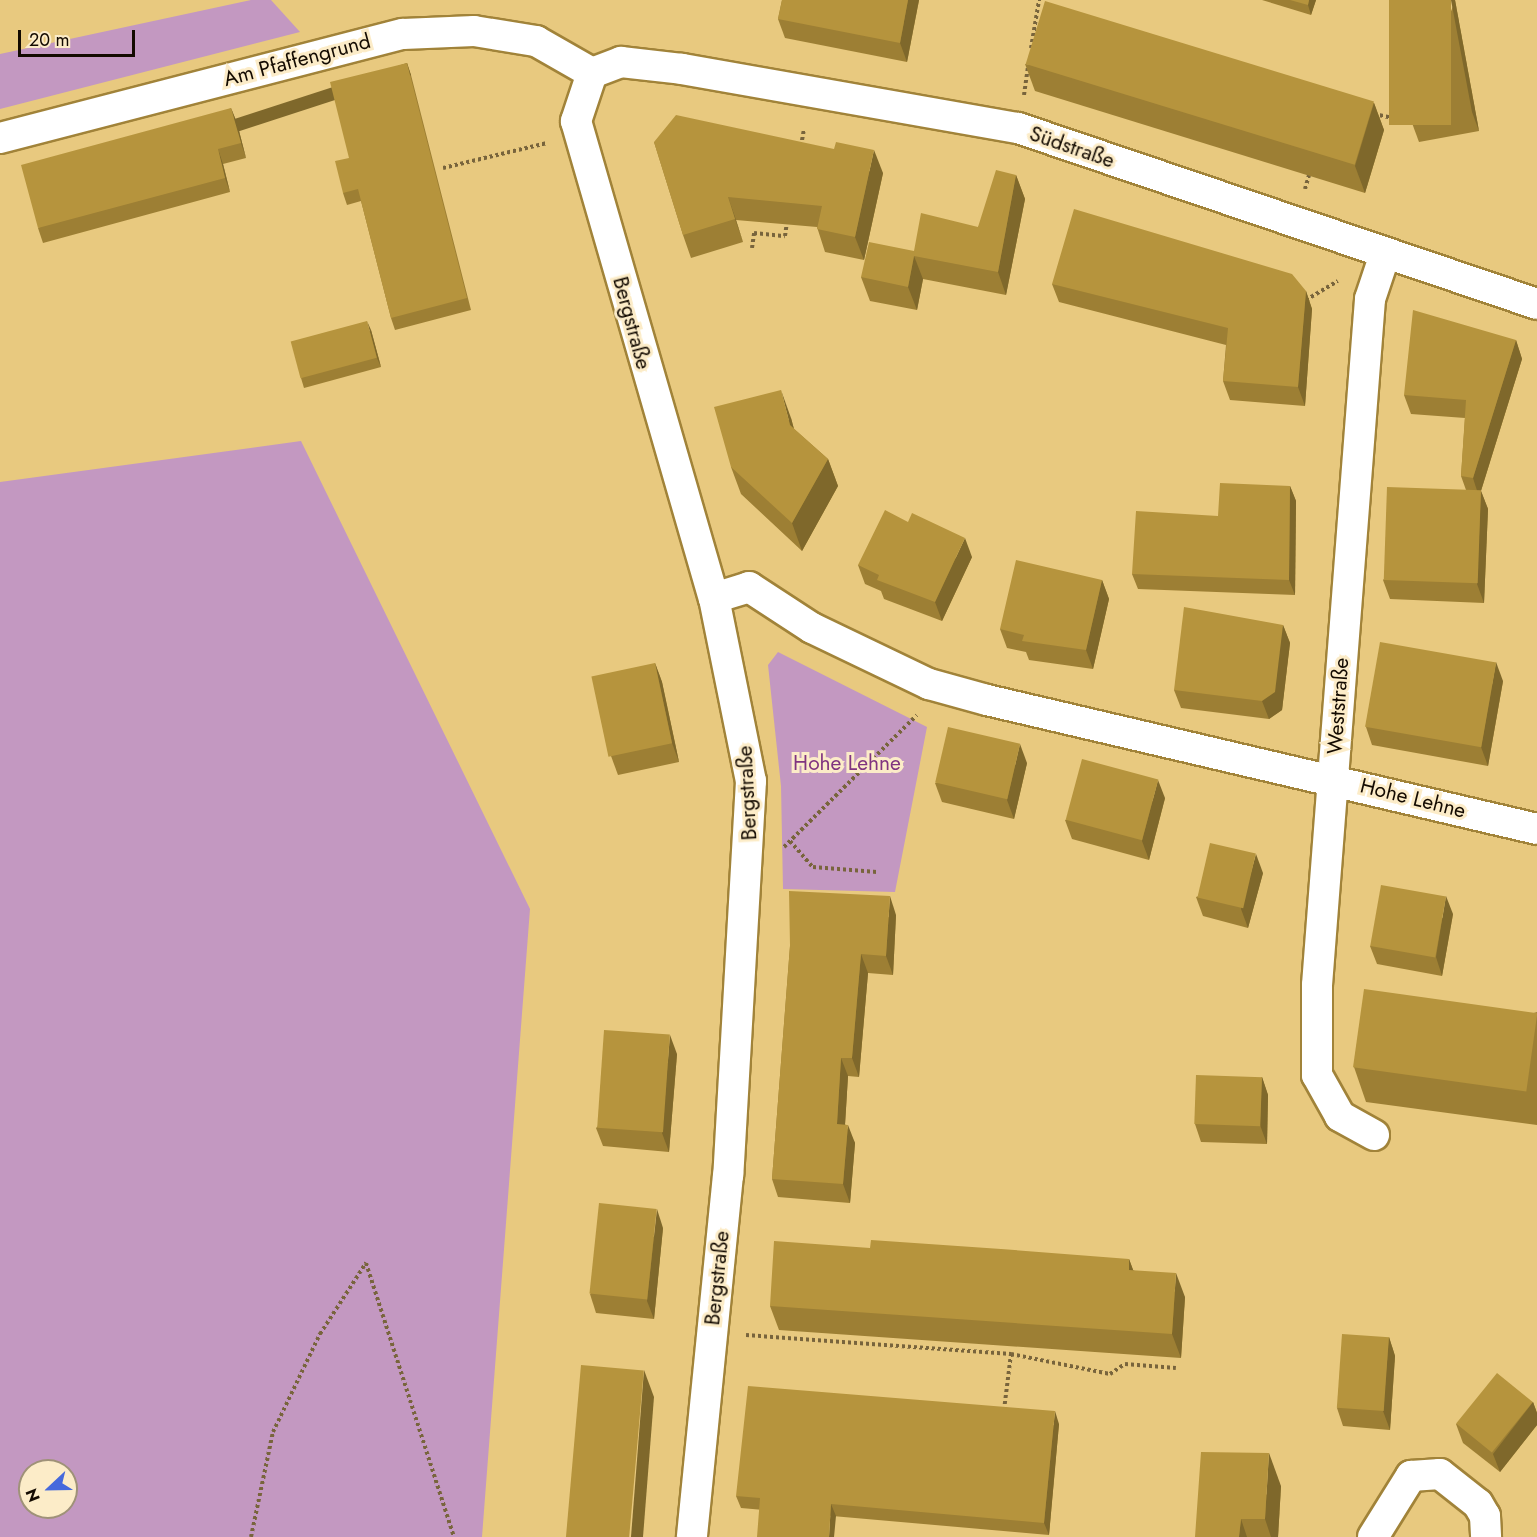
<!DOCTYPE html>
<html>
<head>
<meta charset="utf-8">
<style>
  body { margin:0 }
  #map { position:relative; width:1537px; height:1537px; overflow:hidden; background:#e8c97f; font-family:Jost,sans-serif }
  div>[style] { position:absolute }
  .green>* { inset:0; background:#c398c1 }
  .path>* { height:4px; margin-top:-2px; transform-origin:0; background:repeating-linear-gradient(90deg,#78643c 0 3px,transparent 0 6px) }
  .roads { filter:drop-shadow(2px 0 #a18339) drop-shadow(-2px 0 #a18339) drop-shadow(0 2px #a18339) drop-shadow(0 -2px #a18339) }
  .street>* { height:30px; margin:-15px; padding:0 15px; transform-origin:15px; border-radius:15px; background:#fff }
  .wall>* { inset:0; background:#9d7f34 }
  .shaded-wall>* { inset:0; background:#7f682b; transform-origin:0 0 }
  .building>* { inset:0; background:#b6943d; transform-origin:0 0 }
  span { translate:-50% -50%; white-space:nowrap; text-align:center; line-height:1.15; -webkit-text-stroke:6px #fcecc8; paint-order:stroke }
  .street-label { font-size:21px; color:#130a00 }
  .park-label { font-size:21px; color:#803480 }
  .north { position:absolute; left:18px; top:1459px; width:60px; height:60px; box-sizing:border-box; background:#fcecc8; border:2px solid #9f9278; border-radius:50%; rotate:248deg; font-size:16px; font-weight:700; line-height:24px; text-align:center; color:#130a00 }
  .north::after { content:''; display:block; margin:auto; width:21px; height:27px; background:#4669dc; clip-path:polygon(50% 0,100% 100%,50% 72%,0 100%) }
  .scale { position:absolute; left:18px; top:30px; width:117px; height:27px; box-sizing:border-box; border:3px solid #130a00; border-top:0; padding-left:8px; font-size:18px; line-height:21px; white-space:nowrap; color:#130a00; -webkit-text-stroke:4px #fcecc8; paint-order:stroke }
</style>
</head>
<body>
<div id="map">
  <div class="green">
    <i style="clip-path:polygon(251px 0,271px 0,300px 32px,0 109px,0 54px)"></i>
    <i style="clip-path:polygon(evenodd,301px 441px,530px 909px,482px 1537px,0 1537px,0 482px,301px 441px,30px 1471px,66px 1471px,66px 1507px,30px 1507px,30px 1471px)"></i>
    <i style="clip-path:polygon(778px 652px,927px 727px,895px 892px,783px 889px,781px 786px,768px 665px)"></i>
  </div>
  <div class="path">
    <i style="left:1031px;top:48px;width:49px;rotate:-80.5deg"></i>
    <i style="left:1024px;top:95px;width:28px;rotate:-82deg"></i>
    <i style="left:1374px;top:114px;width:30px;rotate:12deg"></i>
    <i style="left:801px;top:146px;width:17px;rotate:-80deg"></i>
    <i style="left:443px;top:168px;width:107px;rotate:-13.5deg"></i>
    <i style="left:1305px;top:189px;width:15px;rotate:-74deg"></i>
    <i style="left:752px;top:248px;width:15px;rotate:-82deg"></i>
    <i style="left:754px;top:233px;width:31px;rotate:6deg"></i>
    <i style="left:785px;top:236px;width:15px;rotate:-82deg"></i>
    <i style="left:1306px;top:300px;width:37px;rotate:-31deg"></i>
    <i style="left:790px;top:841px;width:35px;rotate:49deg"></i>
    <i style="left:813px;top:867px;width:64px;rotate:4.5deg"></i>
    <i style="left:784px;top:847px;width:187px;rotate:-44.8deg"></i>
    <i style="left:746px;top:1335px;width:266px;rotate:4.1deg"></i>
    <i style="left:1011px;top:1354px;width:101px;rotate:11.4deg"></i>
    <i style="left:1110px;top:1374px;width:18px;rotate:-34deg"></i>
    <i style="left:1125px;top:1364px;width:51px;rotate:4.5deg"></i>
    <i style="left:1004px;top:1410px;width:56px;rotate:-82.9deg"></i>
    <i style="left:251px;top:1537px;width:107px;rotate:-78.2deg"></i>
    <i style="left:273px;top:1432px;width:109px;rotate:-64.4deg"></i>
    <i style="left:320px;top:1334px;width:85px;rotate:-57.1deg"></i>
    <i style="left:366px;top:1263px;width:288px;rotate:72.2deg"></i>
  </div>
  <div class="roads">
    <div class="street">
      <i style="left:592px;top:73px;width:51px;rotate:108.4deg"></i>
      <i style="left:576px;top:121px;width:497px;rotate:73.9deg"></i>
      <i style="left:714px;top:598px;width:187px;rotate:78.6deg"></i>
      <i style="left:751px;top:781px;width:395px;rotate:93.3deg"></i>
      <i style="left:728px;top:1175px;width:364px;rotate:95.7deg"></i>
      <i style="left:592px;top:73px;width:31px;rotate:-21deg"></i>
      <i style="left:621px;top:62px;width:61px;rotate:6.5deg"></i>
      <i style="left:682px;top:69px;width:341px;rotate:10deg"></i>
      <i style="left:1018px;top:128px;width:548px;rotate:18.73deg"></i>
      <i style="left:0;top:138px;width:416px;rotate:-14.5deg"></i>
      <i style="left:403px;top:34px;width:71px;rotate:-2.4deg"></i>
      <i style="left:474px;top:31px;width:63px;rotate:9.2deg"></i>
      <i style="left:536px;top:41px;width:64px;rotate:29.7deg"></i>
      <i style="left:714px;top:598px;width:37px;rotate:-17deg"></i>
      <i style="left:749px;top:587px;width:75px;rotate:33.1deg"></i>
      <i style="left:812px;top:628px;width:130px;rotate:25.6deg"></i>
      <i style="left:929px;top:684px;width:60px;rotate:15.4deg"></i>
      <i style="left:987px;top:700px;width:565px;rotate:13.2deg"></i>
      <i style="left:1374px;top:1135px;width:39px;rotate:-151deg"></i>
      <i style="left:1340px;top:1116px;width:47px;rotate:-119.3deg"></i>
      <i style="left:1317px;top:1075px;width:90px;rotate:-90deg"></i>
      <i style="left:1317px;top:985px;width:688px;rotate:-85.58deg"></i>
      <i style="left:1370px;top:299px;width:47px;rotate:-71.6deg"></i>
      <i style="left:1373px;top:1537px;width:72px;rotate:-58.1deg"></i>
      <i style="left:1411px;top:1476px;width:29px;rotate:-4deg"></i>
      <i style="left:1440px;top:1474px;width:48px;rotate:38.3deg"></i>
      <i style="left:1478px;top:1504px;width:14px;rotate:60deg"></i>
      <i style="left:1485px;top:1516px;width:21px;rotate:87deg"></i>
    </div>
  </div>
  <div class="wall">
    <i style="clip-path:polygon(782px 0,919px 0,907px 62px,785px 38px,778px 19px)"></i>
    <i style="clip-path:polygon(1262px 0,1316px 0,1311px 15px)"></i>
    <i style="clip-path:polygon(1455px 0,1479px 131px,1419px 142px,1412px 123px)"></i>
    <i style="clip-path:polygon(407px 63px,411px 75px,471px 310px,395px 330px,391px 318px,361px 201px,347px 205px,343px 193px,349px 158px)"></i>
    <i style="clip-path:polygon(1025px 64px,1374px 103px,1384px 130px,1365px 193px,1035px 91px)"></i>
    <i style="clip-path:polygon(231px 108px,237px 123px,246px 158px,223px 164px,230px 192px,43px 243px,38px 228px)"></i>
    <i style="clip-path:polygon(654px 142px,883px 173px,864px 260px,825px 252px,817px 227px,736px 220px,743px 242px,691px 258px,683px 235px)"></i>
    <i style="clip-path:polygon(1016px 175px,1025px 199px,1006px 295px,923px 279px,917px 310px,870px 301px,861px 277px,914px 251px,978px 227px)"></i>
    <i style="clip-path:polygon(1052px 284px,1306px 291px,1312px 309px,1305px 406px,1230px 400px,1223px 381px,1226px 345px,1059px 302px)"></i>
    <i style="clip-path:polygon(371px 330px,381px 367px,304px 388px,301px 378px)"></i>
    <i style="clip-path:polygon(1516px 340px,1522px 359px,1481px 491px,1488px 509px,1484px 603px,1390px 599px,1383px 580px,1466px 490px,1461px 476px,1465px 418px,1411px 414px,1404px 395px)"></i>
    <i style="clip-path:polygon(791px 418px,794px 429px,828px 459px,838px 486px,802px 551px,741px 494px,731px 467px)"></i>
    <i style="clip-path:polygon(1290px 486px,1296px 501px,1295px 595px,1138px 589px,1132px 574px,1218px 516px)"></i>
    <i style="clip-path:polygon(972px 557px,942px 621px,884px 599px,881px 591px,865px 584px,858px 565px)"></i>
    <i style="clip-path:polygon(1102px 580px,1109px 599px,1093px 669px,1029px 660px,1026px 652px,1007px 648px,1000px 629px)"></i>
    <i style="clip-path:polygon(1283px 625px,1290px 643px,1282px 710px,1269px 719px,1181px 708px,1174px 690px)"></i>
    <i style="clip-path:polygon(655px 663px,662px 682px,679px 762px,618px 775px,611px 756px)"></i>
    <i style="clip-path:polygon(1503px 681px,1488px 766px,1372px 745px,1366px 727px)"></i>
    <i style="clip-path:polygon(1027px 763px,1014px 819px,942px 802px,935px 783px)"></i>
    <i style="clip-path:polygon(1165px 798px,1149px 860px,1072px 839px,1065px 820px)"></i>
    <i style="clip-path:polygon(1263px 873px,1248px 928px,1203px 916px,1196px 897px)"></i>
    <i style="clip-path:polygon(1453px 914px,1442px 976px,1377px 964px,1370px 946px)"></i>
    <i style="clip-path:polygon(896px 915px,893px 975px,868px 973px,859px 1077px,848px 1076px,845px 1124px,855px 1143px,850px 1203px,778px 1197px,772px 1179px,790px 946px)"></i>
    <i style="clip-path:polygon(1537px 1012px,1537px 1125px,1366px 1102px,1354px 1067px)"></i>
    <i style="clip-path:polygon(677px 1054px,669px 1152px,603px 1146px,596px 1128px)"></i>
    <i style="clip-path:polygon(1262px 1077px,1268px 1095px,1267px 1144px,1201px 1142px,1195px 1124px)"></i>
    <i style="clip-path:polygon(663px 1228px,654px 1319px,596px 1313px,590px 1294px)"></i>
    <i style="clip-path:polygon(1129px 1259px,1133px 1270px,1185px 1297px,1181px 1358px,779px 1330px,770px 1306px)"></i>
    <i style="clip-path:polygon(1389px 1337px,1395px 1356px,1390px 1430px,1343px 1426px,1337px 1408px)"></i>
    <i style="clip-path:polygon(1533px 1402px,1537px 1413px,1537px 1425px,1500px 1472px,1463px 1443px,1456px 1424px)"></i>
    <i style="clip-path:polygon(1059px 1424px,1049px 1535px,741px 1508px,736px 1496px)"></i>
    <i style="clip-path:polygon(1281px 1486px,1278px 1537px,1195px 1537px)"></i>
  </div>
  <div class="shaded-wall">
    <i style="clip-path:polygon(908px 0,919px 0,907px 62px,900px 43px)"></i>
    <i style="clip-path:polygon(1309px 0,1316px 0,1311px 15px,1308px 5px)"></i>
    <i style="clip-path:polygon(1451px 0,1455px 0,1479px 131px,1472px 112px)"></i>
    <i style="left:407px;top:63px;width:13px;height:243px;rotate:72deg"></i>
    <i style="clip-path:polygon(1374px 103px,1384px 130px,1365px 193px,1355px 166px)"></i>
    <i style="clip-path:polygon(231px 108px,237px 123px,246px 158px,241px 143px)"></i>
    <i style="clip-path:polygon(218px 149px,223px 164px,230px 192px,225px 178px)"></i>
    <i style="clip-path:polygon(874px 150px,883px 173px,864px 260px,855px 237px)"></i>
    <i style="clip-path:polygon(1016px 175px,1025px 199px,1006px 295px,998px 272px)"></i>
    <i style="clip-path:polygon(728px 197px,736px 220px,743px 242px,735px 219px)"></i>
    <i style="clip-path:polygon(914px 256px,923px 279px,917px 310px,908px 287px)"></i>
    <i style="clip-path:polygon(1306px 291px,1312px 309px,1305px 406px,1298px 387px)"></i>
    <i style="clip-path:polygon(367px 321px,371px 330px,381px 367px,377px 358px)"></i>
    <i style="clip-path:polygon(1516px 340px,1522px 359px,1479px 497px,1473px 478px)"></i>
    <i style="clip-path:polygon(781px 390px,791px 418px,800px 452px,790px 425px)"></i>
    <i style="clip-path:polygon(828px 459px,838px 486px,802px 551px,792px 523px)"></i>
    <i style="clip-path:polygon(1290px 486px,1296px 501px,1295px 595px,1289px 580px)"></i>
    <i style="clip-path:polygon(1481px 491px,1488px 509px,1484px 603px,1477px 584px)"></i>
    <i style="clip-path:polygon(965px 538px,972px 557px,942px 621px,935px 602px)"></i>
    <i style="clip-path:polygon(1102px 580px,1109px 599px,1093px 669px,1086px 650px)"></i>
    <i style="clip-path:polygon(1283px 625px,1290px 643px,1282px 710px,1269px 719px,1262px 701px)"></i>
    <i style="clip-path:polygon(1496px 662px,1503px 681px,1488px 766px,1481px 747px)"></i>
    <i style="clip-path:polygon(655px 663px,662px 682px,679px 762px,672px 743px)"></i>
    <i style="clip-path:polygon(1020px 744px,1027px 763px,1014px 819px,1007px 800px)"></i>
    <i style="clip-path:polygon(1158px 780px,1165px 798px,1149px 860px,1142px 841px)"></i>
    <i style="clip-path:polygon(1256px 854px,1263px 873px,1248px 928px,1241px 909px)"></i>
    <i style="clip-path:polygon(890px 896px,896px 915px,893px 975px,886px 956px)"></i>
    <i style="clip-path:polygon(1446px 896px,1453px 914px,1442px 976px,1436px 957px)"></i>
    <i style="clip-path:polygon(861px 954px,868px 973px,859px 1077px,852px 1058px)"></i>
    <i style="clip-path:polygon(670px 1035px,677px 1054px,669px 1152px,662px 1133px)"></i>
    <i style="clip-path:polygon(841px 1058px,848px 1076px,844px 1142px,837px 1124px)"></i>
    <i style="clip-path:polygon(1262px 1077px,1268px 1095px,1267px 1144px,1260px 1125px)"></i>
    <i style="clip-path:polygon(848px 1125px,855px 1143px,850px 1203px,843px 1184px)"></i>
    <i style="clip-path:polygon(657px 1209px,663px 1228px,654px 1319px,647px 1301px)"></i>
    <i style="clip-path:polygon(1129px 1259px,1138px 1283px,1129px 1270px)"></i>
    <i style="clip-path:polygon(1176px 1273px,1185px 1297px,1181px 1358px,1172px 1334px)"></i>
    <i style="clip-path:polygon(1389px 1337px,1395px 1356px,1390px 1430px,1383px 1411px)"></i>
    <i style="clip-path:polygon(644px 1370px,654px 1397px,643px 1537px,631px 1537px)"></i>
    <i style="clip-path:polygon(1533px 1402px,1537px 1413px,1537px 1425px,1500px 1472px,1493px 1454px)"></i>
    <i style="clip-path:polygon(1055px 1411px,1059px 1424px,1049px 1535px,1044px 1523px)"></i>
    <i style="clip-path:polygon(1269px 1453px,1281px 1486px,1278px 1537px,1271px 1537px,1265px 1519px)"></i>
    <i style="clip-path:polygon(831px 1504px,836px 1516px,834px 1537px,829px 1537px)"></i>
    <i style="clip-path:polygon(1241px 1519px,1247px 1537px,1239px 1537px)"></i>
  </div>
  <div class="building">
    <i style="clip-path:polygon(782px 0,908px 0,900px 43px,778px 19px)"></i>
    <i style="clip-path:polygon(1290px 0,1309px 0,1308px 5px)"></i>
    <i style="left:1389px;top:0;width:62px;height:125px"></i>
    <i style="left:1045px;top:1px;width:344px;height:66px;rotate:17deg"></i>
    <i style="clip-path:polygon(407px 63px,467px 298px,391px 318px,358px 189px,343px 193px,335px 161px,349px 158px,330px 82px)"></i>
    <i style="clip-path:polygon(231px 108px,241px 143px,218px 149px,225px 178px,38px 228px,21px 165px)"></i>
    <i style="clip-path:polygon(676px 115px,834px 149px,836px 142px,874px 150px,855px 237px,817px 229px,822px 206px,728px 197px,735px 219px,683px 235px,654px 142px)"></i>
    <i style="clip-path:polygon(996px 170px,1016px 175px,998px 272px,914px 256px,908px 287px,861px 277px,869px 242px,914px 251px,921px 213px,978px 227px)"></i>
    <i style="clip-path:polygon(1074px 209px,1292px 274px,1306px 291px,1298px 387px,1223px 381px,1228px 328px,1052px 284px)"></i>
    <i style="clip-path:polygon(1413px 310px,1516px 340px,1473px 478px,1461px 476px,1466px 400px,1404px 395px)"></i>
    <i style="left:367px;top:321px;width:38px;height:79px;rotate:75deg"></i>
    <i style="clip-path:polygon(781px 390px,790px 425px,828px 459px,792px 523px,731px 467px,714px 407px)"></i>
    <i style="clip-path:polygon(1220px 483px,1290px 486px,1289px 580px,1132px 574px,1136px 511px,1218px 516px)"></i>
    <i style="left:1387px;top:487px;width:94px;height:93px;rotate:2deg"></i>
    <i style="clip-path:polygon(885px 510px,908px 522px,912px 513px,965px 538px,935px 602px,877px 580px,879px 575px,858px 565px)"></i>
    <i style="clip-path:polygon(1016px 560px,1102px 580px,1086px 650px,1022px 641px,1024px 635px,1000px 629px)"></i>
    <i style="clip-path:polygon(1184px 607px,1283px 625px,1275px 692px,1262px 701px,1174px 690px)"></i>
    <i style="left:1380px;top:642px;width:118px;height:86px;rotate:10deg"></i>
    <i style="left:655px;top:663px;width:82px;height:65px;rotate:78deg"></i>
    <i style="left:948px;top:727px;width:74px;height:57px;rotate:13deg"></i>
    <i style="left:1082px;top:759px;width:79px;height:63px;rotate:15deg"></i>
    <i style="left:1210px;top:843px;width:47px;height:56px;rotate:13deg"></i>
    <i style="left:1381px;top:885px;width:66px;height:62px;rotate:10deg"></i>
    <i style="clip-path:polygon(789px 891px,890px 896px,886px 956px,861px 954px,852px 1058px,841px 1058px,837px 1124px,848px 1125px,843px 1184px,772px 1179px,790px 946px)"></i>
    <i style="left:1364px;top:989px;width:175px;height:79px;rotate:8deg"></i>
    <i style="left:604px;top:1030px;width:66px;height:98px;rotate:4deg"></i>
    <i style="left:1196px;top:1075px;width:66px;height:49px;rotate:2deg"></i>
    <i style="left:599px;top:1203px;width:58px;height:91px;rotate:6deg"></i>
    <i style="clip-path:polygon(871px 1240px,1001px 1249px,1129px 1259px,1129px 1270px,1176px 1273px,1172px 1334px,770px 1306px,774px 1241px,870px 1248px)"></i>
    <i style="left:1342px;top:1334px;width:47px;height:74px;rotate:4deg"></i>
    <i style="left:581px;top:1365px;width:63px;height:173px;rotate:5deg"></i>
    <i style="left:1497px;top:1373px;width:46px;height:65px;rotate:39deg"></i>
    <i style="clip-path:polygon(748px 1386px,1055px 1411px,1044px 1523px,831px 1504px,829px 1537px,757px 1537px,760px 1498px,736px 1496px)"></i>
    <i style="clip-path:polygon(1201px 1452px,1269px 1453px,1265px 1519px,1241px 1519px,1239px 1537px,1195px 1537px)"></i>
  </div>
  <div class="street-label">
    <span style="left:297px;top:60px;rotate:-15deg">Am Pfaffengrund</span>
    <span style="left:1072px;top:147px;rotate:19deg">Südstraße</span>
    <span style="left:632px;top:323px;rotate:75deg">Bergstraße</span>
    <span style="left:1338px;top:706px;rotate:-86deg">Weststraße</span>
    <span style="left:747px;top:793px;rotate:-93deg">Bergstraße</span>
    <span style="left:1413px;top:798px;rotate:14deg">Hohe Lehne</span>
    <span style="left:717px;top:1278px;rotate:-84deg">Bergstraße</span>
  </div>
  <div class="park-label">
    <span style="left:847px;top:763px">Hohe Lehne</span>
  </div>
  <div class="north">N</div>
  <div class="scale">20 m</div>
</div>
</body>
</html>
